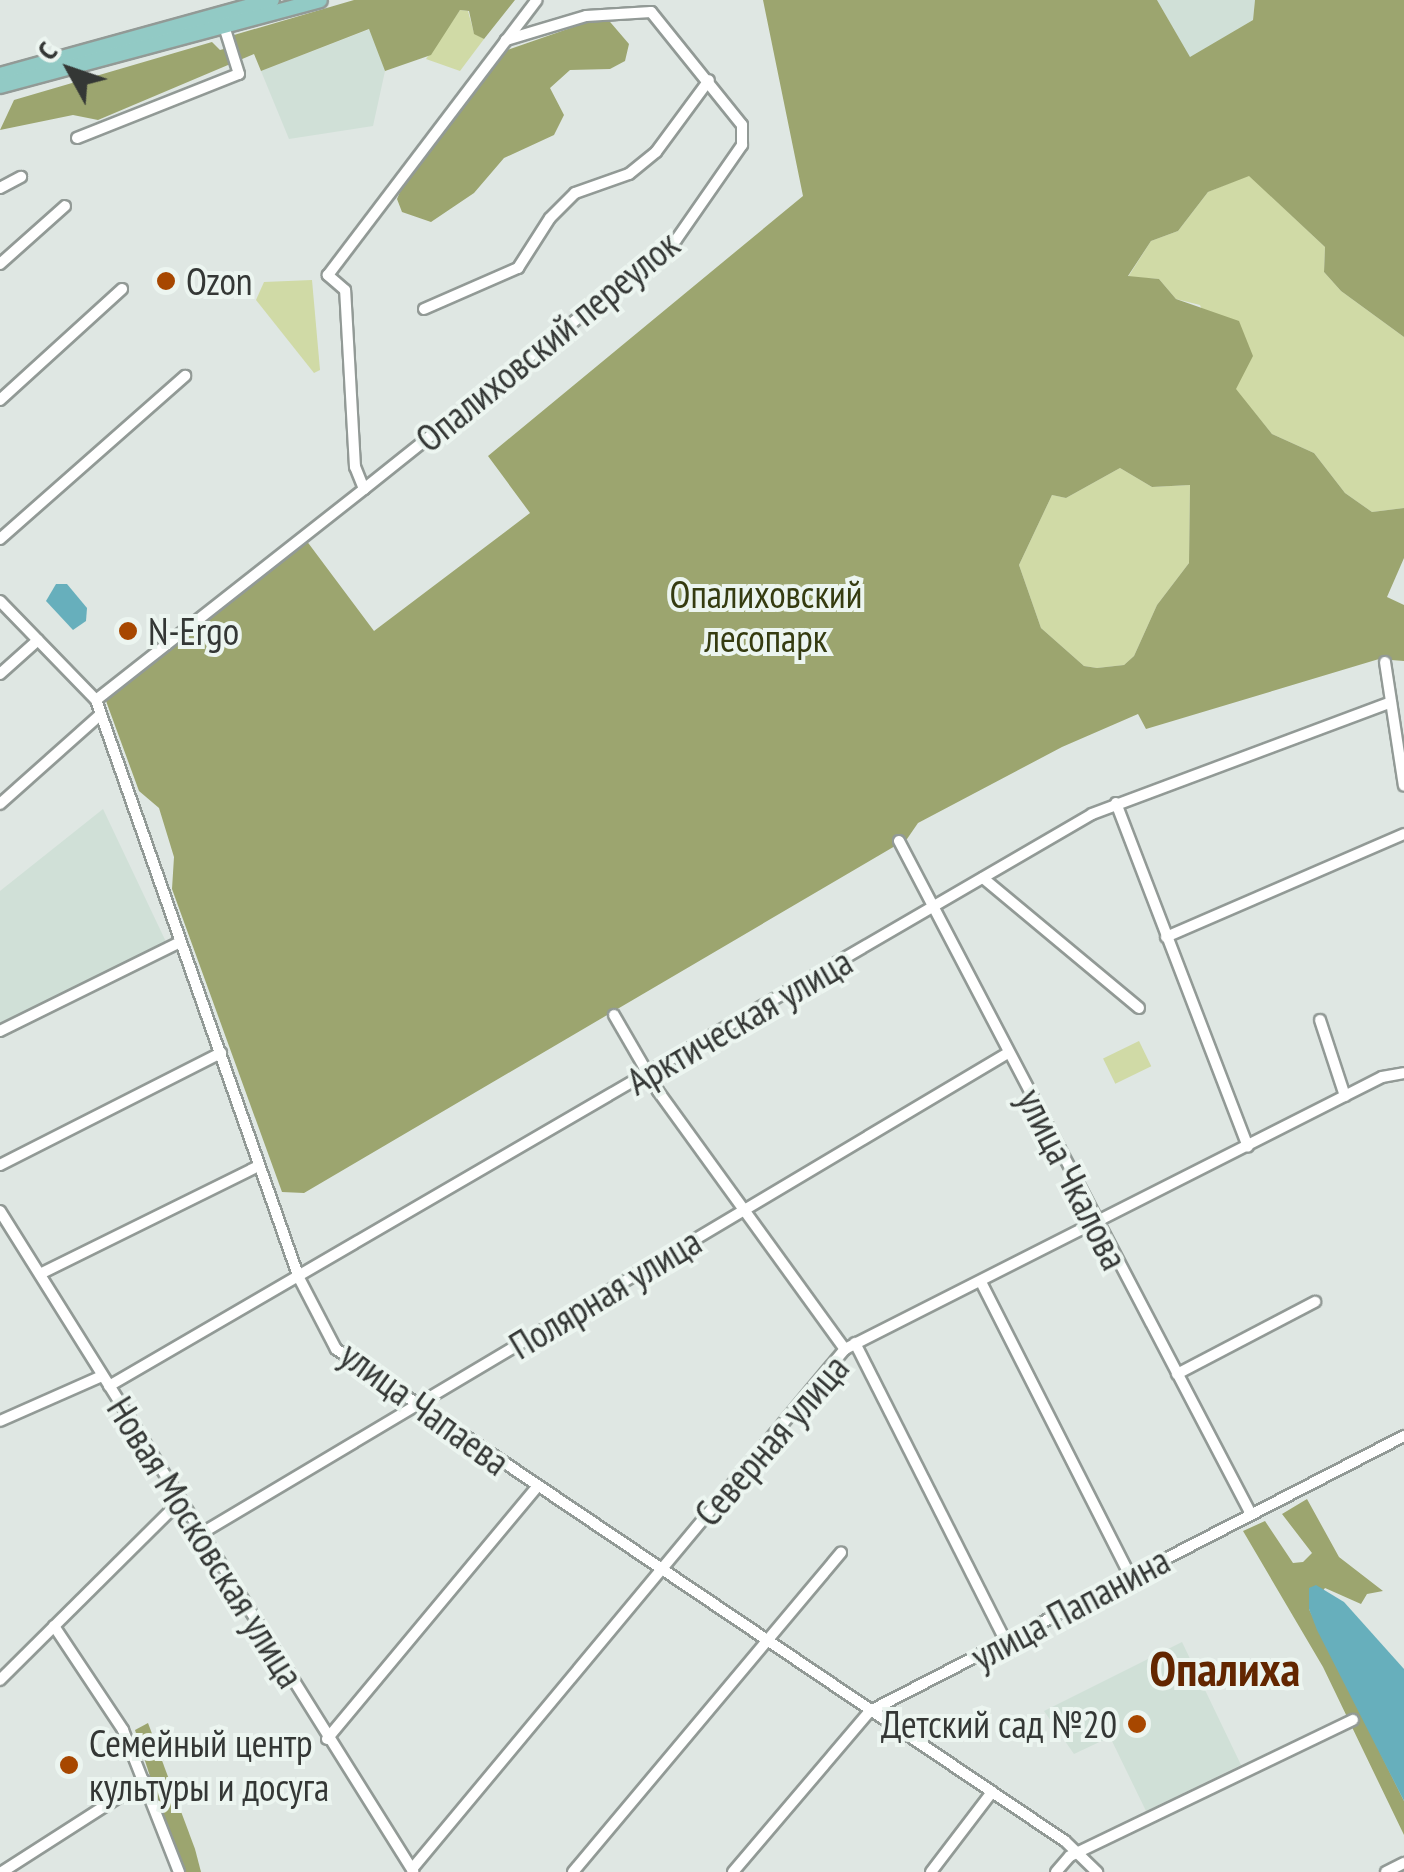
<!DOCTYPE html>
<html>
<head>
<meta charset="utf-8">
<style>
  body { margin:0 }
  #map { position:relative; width:1404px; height:1872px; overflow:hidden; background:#dfe7e3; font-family:"PT Sans Narrow",sans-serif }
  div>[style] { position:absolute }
  .built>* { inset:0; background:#d0e0d7 }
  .green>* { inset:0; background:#d0daa6; transform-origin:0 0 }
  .forest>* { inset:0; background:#9ca56f }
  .water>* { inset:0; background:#67afbc }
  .roads { filter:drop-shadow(2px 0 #929a96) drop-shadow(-2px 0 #929a96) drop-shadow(0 2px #929a96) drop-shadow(0 -2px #929a96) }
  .minor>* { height:10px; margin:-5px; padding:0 5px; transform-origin:5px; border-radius:5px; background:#fff }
  .major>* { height:14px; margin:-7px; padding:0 7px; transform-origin:7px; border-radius:7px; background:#92cac5 }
  .dots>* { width:28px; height:28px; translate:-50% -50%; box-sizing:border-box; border:5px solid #ecf5f0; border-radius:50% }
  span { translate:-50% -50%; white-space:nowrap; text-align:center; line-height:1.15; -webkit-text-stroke:8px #ecf5f0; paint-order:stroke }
  .poi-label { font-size:38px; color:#343735 }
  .left { translate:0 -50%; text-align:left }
  .right { translate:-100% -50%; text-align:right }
  .street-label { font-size:38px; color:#343735 }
  .park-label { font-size:38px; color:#353b10 }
  .district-label { font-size:48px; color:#632600; font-weight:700 }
  .north { position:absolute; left:20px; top:20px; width:100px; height:100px; -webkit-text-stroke:8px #ecf5f0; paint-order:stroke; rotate:310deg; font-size:28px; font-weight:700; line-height:40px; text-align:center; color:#343735 }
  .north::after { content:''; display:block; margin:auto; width:35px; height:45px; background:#343735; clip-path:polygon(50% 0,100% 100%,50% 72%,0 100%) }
</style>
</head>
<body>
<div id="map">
  <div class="built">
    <i style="clip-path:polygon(1157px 0,1255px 0,1253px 20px,1190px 58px)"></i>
    <i style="clip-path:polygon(370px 29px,385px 71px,373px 126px,289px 139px,261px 71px)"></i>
    <i style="clip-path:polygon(103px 809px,167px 944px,0 1027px,0 891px)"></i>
    <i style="clip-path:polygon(1182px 1642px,1241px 1765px,1146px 1811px,1110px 1737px,1074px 1754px,1044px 1711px)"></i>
  </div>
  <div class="green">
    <i style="clip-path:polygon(460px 10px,468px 11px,474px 33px,484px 39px,460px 71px,426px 59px)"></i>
    <i style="clip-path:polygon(1249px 175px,1325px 247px,1324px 272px,1341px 291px,1404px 337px,1404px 508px,1372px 512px,1345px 493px,1314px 453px,1272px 434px,1235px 389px,1200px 305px,1176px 299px,1159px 279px,1128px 277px,1151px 241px,1178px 231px,1208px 192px)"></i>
    <i style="clip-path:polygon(312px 280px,320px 370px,314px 373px,256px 300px,264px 282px)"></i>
    <i style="clip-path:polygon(1120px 468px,1152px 487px,1190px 485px,1189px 563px,1157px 605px,1134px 656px,1124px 665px,1097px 668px,1084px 666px,1041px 628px,1019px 565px,1052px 495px,1066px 498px)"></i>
    <i style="left:1139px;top:1041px;width:28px;height:40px;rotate:64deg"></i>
  </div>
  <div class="forest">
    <i style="clip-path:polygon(354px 0,515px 0,484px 39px,474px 34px,469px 11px,460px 10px,431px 55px,385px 71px,369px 29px,261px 71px,254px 54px,98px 120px,73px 115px,0 130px,14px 100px,212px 42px,220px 50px,231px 47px,234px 35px)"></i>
    <i style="clip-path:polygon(evenodd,763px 0,1157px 0,1190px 57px,1253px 20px,1255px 0,1404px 0,1404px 337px,1341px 291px,1324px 272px,1325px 247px,1249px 176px,1208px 192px,1178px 231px,1151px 241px,1128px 276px,1159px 279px,1176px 299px,1239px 321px,1253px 356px,1236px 389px,1272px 434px,1314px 453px,1345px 493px,1372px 512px,1404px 508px,1404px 558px,1387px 597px,1404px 605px,1404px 661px,1379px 659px,1146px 729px,1138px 714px,1062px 747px,918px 823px,907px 839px,304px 1193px,282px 1192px,172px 889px,174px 857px,159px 808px,139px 791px,106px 701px,306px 540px,374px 631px,530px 513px,488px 456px,803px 196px,763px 0,1120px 468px,1152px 487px,1190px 485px,1189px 563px,1157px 605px,1134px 656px,1124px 665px,1097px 668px,1084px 666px,1041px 628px,1019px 565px,1052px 495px,1066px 498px,1120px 468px)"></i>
    <i style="clip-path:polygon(605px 16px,629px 44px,625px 61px,610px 69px,570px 70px,550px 88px,564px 115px,554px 135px,504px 158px,474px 193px,431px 222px,402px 212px,397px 199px,405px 180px,507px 50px)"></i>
    <i style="clip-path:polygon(1307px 1499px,1339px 1557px,1383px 1591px,1367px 1594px,1361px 1604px,1325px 1588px,1309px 1609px,1404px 1801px,1404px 1835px,1323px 1667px,1243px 1531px,1265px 1521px,1293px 1563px,1303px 1562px,1312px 1553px,1282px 1514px)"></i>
    <i style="clip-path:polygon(148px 1723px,195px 1849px,201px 1872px,182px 1872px,179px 1866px,135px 1730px)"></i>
  </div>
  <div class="water">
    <i style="clip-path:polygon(56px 584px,67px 584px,87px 608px,86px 621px,73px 630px,46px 601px)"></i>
    <i style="clip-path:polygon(1316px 1585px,1344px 1602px,1404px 1669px,1404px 1801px,1317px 1630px,1309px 1609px,1309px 1588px)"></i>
  </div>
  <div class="roads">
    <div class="minor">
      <i style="left:77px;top:138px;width:174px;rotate:-21.6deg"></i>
      <i style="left:239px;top:74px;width:50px;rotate:-107.4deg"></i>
      <i style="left:0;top:188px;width:24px;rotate:-28deg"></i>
      <i style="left:0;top:264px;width:87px;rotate:-41.7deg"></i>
      <i style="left:424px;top:309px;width:103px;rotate:-23.6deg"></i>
      <i style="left:518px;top:268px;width:59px;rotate:-57.4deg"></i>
      <i style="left:550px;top:218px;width:35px;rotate:-45deg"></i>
      <i style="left:575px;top:193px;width:57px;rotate:-19.4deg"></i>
      <i style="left:629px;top:174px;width:35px;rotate:-39deg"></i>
      <i style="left:656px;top:152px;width:89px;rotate:-53.6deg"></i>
      <i style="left:0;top:400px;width:165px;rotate:-42.3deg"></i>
      <i style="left:364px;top:489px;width:399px;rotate:-38.6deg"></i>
      <i style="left:676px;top:240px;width:116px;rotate:-55.2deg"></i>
      <i style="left:742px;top:145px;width:20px;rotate:-90deg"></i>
      <i style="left:742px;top:125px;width:145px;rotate:-128.8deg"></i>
      <i style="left:651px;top:12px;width:65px;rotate:176.5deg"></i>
      <i style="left:586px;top:16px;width:84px;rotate:163.3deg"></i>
      <i style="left:0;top:539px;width:247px;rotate:-41.4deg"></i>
      <i style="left:0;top:601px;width:138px;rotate:45.9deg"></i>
      <i style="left:96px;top:700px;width:613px;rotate:70.65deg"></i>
      <i style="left:299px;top:1278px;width:80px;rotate:62.5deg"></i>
      <i style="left:336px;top:1349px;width:879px;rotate:34.02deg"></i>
      <i style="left:1065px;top:1841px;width:45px;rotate:44.1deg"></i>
      <i style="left:1385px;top:662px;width:125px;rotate:81.3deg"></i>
      <i style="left:0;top:674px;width:51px;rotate:-41.8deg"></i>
      <i style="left:96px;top:700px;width:341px;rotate:-38.2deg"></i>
      <i style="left:364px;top:489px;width:24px;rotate:-112deg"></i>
      <i style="left:355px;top:467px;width:177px;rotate:-93.2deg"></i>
      <i style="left:345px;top:290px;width:23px;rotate:-139deg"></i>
      <i style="left:328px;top:275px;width:345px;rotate:-52.8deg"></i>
      <i style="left:1116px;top:803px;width:368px;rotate:69deg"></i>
      <i style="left:0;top:804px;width:134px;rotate:-41.7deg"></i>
      <i style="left:899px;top:841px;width:759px;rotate:62.39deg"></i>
      <i style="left:983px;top:878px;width:203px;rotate:39.8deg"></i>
      <i style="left:1166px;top:937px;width:259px;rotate:-23.4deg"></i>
      <i style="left:614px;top:1015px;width:88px;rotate:59.9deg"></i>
      <i style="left:658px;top:1091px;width:319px;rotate:54.1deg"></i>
      <i style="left:1320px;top:1020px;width:80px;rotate:71.8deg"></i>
      <i style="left:0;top:1031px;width:201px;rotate:-26.3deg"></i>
      <i style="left:0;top:1165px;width:248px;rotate:-26.9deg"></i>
      <i style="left:0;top:1211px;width:779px;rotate:57.96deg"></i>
      <i style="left:40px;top:1274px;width:244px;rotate:-26.3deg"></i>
      <i style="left:981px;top:1282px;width:330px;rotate:63.1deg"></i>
      <i style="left:855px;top:1343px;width:335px;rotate:63.2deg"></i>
      <i style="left:1177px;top:1374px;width:156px;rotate:-27.6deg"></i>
      <i style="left:109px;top:1386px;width:1137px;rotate:-30.19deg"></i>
      <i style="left:1092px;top:814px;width:319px;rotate:-20.5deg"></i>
      <i style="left:0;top:1421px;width:111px;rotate:-23.8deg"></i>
      <i style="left:202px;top:1533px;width:938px;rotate:-30.78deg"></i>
      <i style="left:54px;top:1626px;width:125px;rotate:56.4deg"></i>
      <i style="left:123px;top:1730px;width:153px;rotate:68.5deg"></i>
      <i style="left:0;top:1680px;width:255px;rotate:-44.8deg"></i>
      <i style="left:327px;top:1739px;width:328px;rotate:-50.2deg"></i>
      <i style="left:412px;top:1869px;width:677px;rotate:-50.22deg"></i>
      <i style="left:845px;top:1349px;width:602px;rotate:-26.86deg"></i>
      <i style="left:1382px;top:1077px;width:22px;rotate:-10deg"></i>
      <i style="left:2px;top:1872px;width:169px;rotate:-32.7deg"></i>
      <i style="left:573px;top:1872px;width:417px;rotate:-50deg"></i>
      <i style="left:733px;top:1872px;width:211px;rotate:-49.6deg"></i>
      <i style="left:870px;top:1711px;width:601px;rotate:-27.25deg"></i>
      <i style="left:931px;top:1872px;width:101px;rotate:-52.7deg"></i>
      <i style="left:1056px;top:1872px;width:21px;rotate:-49deg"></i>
      <i style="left:1070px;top:1856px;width:314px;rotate:-25.7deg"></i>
      <i style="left:1386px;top:1872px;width:20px;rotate:-27deg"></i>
    </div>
    <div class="major">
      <i style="left:0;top:75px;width:282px;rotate:-15.4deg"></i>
      <i style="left:0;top:86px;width:331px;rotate:-15deg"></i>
    </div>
  </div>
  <div class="dots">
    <i style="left:166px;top:281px;background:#a74700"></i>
    <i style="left:128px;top:631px;background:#a74700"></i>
    <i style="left:1137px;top:1724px;background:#a74700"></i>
    <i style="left:69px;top:1765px;background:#a74700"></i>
  </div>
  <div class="poi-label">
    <span class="left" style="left:186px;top:281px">Ozon</span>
    <span class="left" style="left:148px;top:631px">N-Ergo</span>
    <span class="right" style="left:1117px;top:1724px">Детский сад №20</span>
    <span class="left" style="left:89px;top:1765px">Семейный центр<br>культуры и досуга</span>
  </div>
  <div class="street-label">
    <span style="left:547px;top:341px;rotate:-39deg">Опалиховский переулок</span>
    <span style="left:739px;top:1021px;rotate:-30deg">Арктическая улица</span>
    <span style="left:1073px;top:1179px;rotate:63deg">улица Чкалова</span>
    <span style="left:605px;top:1293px;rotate:-31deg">Полярная улица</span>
    <span style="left:425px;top:1408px;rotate:36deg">улица Чапаева</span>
    <span style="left:771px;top:1440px;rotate:-49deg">Северная улица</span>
    <span style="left:206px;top:1542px;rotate:58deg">Новая Московская улица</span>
    <span style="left:1070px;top:1608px;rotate:-28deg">улица Папанина</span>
  </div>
  <div class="park-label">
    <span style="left:766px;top:616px">Опалиховский<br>лесопарк</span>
  </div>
  <div class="district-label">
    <span style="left:1225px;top:1669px">Опалиха</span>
  </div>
  <div class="north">С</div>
</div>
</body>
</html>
